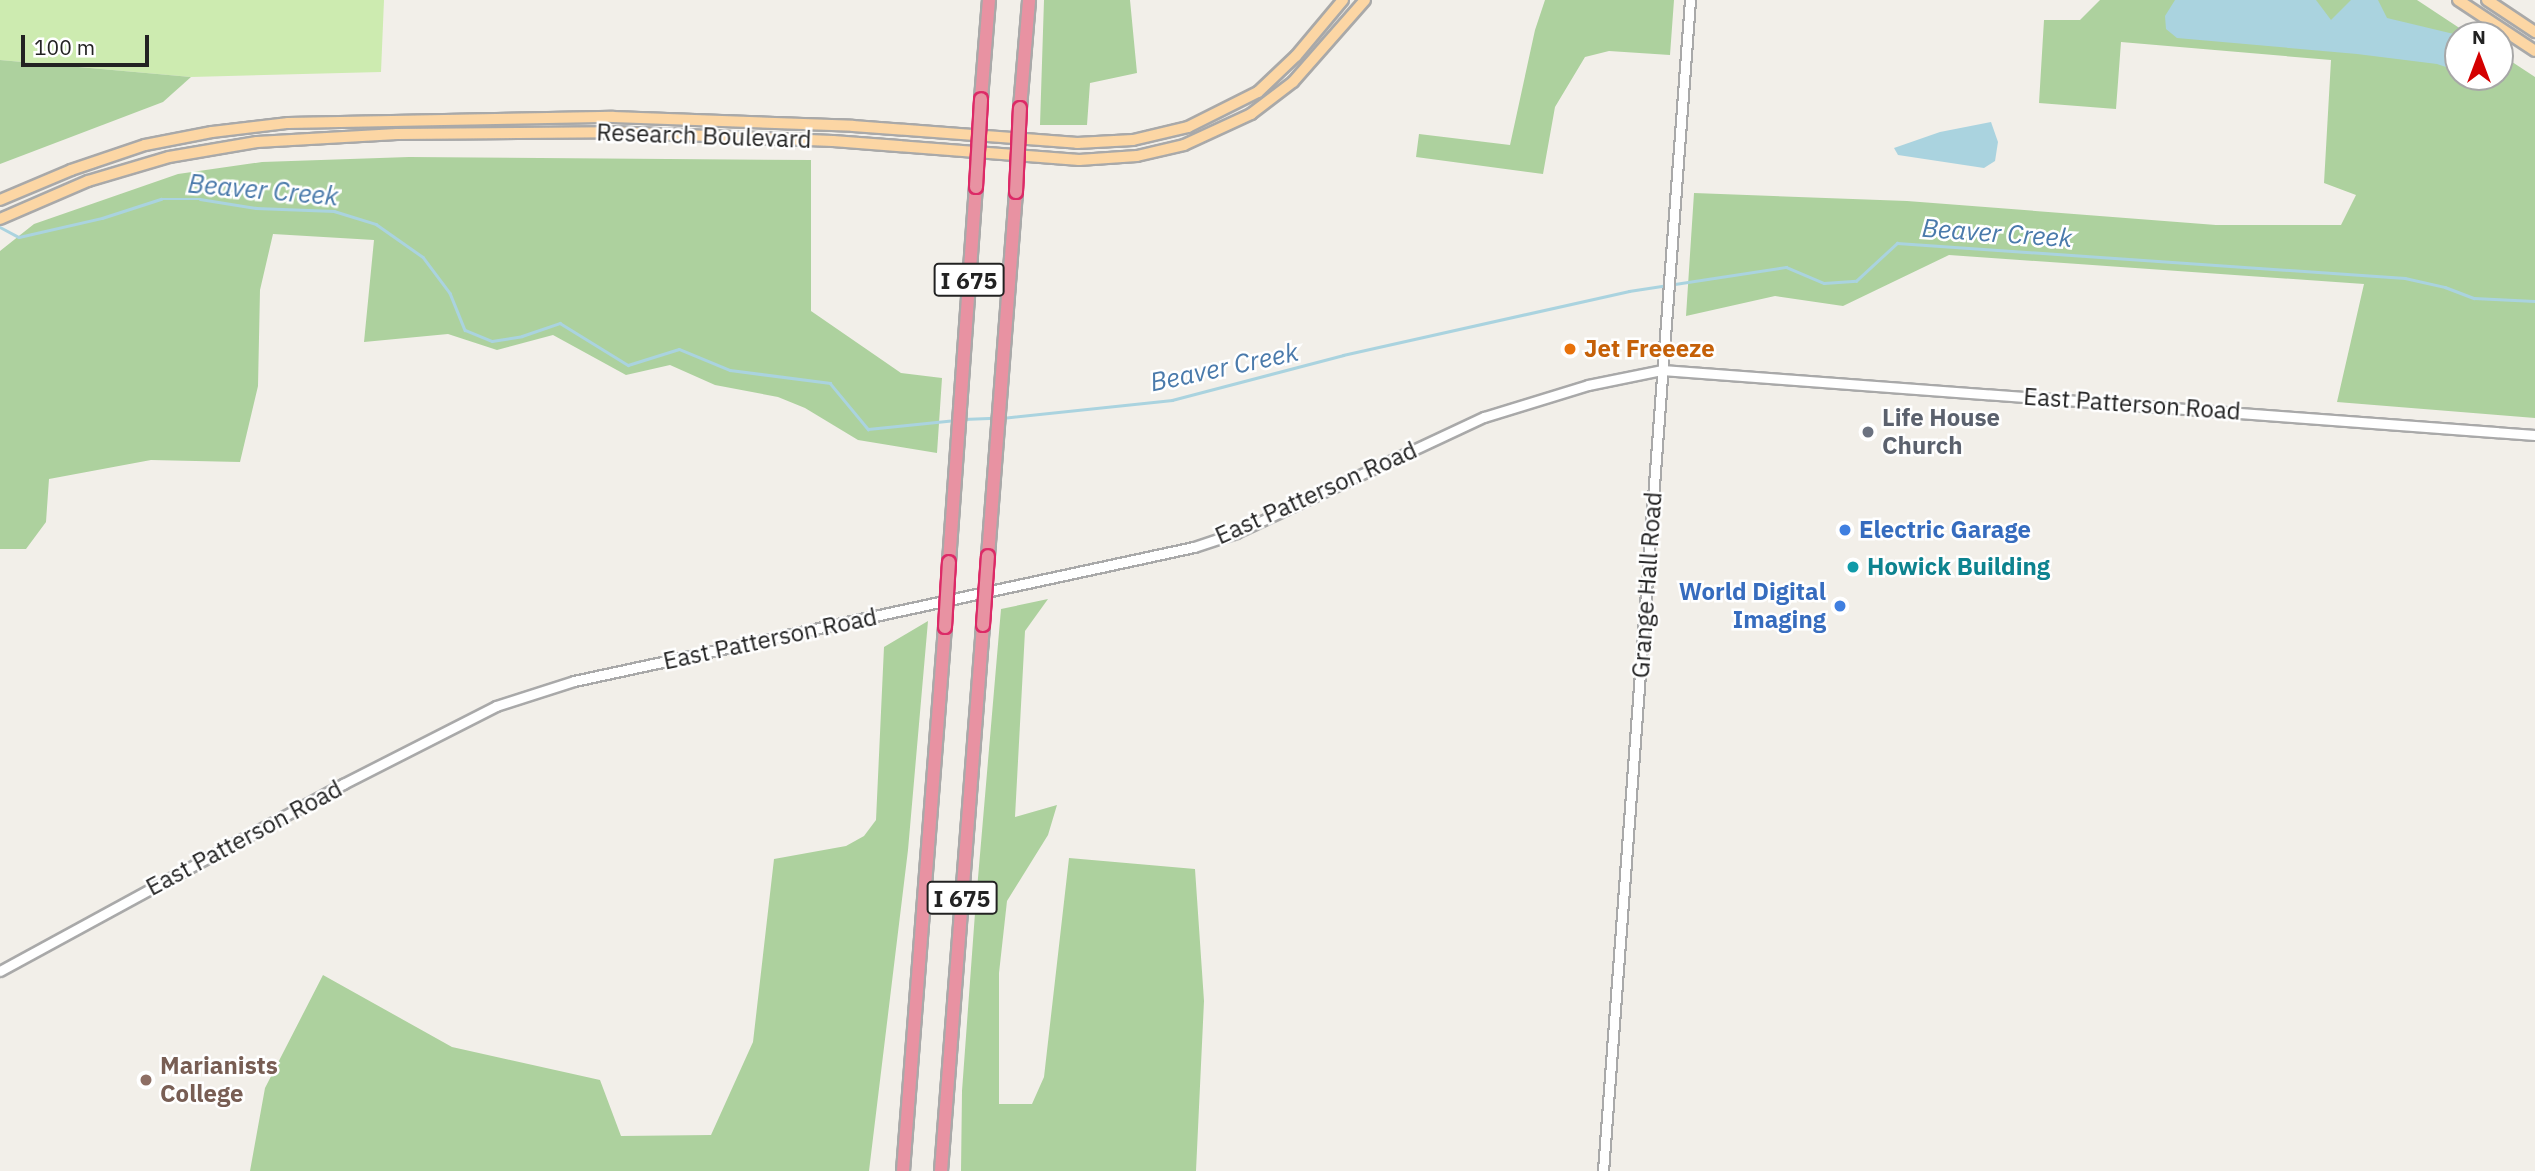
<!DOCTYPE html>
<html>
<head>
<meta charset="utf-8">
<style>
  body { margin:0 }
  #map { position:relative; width:2535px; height:1171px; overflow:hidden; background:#f2efe9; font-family:"IBM Plex Sans",sans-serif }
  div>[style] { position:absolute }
  .grass>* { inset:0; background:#cdebb0 }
  .forest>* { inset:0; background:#add19e }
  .water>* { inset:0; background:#aad3df }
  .stream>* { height:2.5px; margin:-1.25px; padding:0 1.25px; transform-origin:1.25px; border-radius:1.25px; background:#aad3df }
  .roads { filter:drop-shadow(2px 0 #a9a9a9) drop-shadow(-2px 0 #a9a9a9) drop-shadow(0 2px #a9a9a9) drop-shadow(0 -2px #a9a9a9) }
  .minor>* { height:9px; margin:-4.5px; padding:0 4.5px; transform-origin:4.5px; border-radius:4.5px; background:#fff }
  .major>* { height:10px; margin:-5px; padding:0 5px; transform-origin:5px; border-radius:5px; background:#fcd6a4 }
  .highway>* { height:12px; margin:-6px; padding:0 6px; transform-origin:6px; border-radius:6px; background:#e892a2 }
  .bridges { filter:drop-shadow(2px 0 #dc2a67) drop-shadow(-2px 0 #dc2a67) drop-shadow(0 2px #dc2a67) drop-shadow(0 -2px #dc2a67) }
  .highway-bridge>* { height:12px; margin:-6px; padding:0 6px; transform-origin:6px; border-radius:6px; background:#e892a2 }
  .dots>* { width:19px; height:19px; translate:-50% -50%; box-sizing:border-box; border:4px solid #fff; border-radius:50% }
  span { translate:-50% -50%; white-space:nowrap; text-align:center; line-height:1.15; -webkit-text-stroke:5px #fff; paint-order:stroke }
  .shield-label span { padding:2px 5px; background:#fff; border:2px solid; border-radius:5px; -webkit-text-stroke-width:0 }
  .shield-label { font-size:23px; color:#222; font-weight:700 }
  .street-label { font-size:24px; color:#222 }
  .food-label { font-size:24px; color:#c56008; font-weight:700 }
  .left { translate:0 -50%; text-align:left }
  .worship-label { font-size:24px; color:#5b616d; font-weight:700 }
  .shop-label { font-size:24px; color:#366cbe; font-weight:700 }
  .right { translate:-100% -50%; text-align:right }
  .culture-label { font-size:24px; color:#0d838f; font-weight:700 }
  .education-label { font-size:24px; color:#785e54; font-weight:700 }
  .water-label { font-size:26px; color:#4a7aab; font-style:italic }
  .north { position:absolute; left:2444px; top:21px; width:70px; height:70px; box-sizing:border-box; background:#fff; border:2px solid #a7a7a7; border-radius:50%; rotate:0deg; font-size:19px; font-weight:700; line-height:28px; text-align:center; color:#222 }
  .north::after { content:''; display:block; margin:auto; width:24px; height:32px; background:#d40000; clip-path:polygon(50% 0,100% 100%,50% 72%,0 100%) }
  .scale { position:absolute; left:21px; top:35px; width:128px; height:32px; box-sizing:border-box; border:4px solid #222; border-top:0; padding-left:9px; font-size:21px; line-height:24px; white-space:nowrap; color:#222; -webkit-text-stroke:5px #fff; paint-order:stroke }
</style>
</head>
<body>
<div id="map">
  <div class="grass">
    <i style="clip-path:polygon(0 0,384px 0,381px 72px,191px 77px,0 60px)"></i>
  </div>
  <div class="forest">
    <i style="clip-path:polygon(1044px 0,1130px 0,1137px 73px,1090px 83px,1087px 125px,1040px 125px)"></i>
    <i style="clip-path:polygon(1545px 0,1674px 0,1670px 55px,1609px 51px,1585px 57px,1555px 107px,1543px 174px,1416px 157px,1419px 134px,1510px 145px,1535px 30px)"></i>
    <i style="clip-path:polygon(2100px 0,2417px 0,2470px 35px,2458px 35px,2458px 77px,2500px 77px,2500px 54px,2535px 77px,2535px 418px,2337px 402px,2364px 284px,1949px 255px,1843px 306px,1775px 296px,1686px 316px,1694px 193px,1907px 201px,2216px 225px,2341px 225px,2356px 195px,2324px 183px,2331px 60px,2121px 42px,2116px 109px,2039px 103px,2044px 20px,2080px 20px)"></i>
    <i style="clip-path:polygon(0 60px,191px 77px,163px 102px,0 164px)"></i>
    <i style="clip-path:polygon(409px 157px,811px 160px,811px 311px,901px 373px,942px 378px,937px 453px,858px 440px,805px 408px,778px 397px,715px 385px,670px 365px,626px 375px,553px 335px,497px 350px,448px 334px,364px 342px,374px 240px,273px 234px,260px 290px,258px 386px,240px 462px,151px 460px,49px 479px,46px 522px,26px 549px,0 549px,0 251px,34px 224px,178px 174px,262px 162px)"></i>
    <i style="clip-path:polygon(1048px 599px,1025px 631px,1015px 817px,1057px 805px,1048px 835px,1007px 901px,999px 973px,999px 1104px,1032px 1104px,1044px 1077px,1069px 858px,1195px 869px,1204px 1001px,1196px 1171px,961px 1171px,962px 1091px,975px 913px,1001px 609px)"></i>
    <i style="clip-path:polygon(928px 621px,908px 850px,869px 1171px,250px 1171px,265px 1088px,323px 975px,452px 1047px,600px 1080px,621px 1136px,711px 1135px,753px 1042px,774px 859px,846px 846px,864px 836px,876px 820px,884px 647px)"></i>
  </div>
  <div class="water">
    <i style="clip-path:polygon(2175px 0,2316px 0,2331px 20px,2351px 0,2378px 0,2387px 18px,2458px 35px,2458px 71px,2437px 64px,2357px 54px,2177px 38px,2166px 29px,2165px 16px)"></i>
    <i style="clip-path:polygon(1991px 122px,1998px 142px,1995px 161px,1984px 168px,1898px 155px,1894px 148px,1940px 132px)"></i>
  </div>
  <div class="stream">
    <i style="left:0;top:227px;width:21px;rotate:28deg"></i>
    <i style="left:19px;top:237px;width:85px;rotate:-12.9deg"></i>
    <i style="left:102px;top:218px;width:62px;rotate:-17.9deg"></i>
    <i style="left:161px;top:199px;width:39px"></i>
    <i style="left:200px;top:199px;width:57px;rotate:9.1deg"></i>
    <i style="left:256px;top:208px;width:78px;rotate:2.2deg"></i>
    <i style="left:334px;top:211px;width:44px;rotate:17.2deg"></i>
    <i style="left:376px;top:224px;width:57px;rotate:35.1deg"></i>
    <i style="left:423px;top:257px;width:45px;rotate:53.1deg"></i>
    <i style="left:450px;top:293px;width:40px;rotate:68deg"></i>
    <i style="left:465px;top:330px;width:29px;rotate:22deg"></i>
    <i style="left:492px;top:341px;width:30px;rotate:-9deg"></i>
    <i style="left:522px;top:336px;width:40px;rotate:-18.9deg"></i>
    <i style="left:560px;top:323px;width:80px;rotate:31.7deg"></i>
    <i style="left:628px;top:365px;width:53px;rotate:-17.4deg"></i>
    <i style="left:679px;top:349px;width:55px;rotate:22.4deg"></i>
    <i style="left:730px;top:370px;width:101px;rotate:7.4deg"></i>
    <i style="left:830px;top:383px;width:60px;rotate:50.4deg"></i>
    <i style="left:868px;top:429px;width:88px;rotate:-5.8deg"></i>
    <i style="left:1002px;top:418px;width:171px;rotate:-6deg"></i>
    <i style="left:1172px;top:400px;width:177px;rotate:-14.7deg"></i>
    <i style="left:1343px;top:355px;width:293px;rotate:-12.6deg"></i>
    <i style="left:1629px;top:291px;width:159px;rotate:-8.7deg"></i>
    <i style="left:1786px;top:267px;width:41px;rotate:22.8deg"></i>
    <i style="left:1824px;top:283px;width:32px;rotate:-4deg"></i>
    <i style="left:1856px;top:281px;width:56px;rotate:-42.8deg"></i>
    <i style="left:1897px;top:243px;width:509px;rotate:3.94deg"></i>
    <i style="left:2405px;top:278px;width:41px;rotate:12.7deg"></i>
    <i style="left:2445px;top:287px;width:31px;rotate:21deg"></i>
    <i style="left:2474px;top:298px;width:61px;rotate:2.8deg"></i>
    <i style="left:963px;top:419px;width:32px;rotate:-2deg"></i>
  </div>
  <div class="roads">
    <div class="minor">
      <i style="left:0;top:971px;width:391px;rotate:-28.6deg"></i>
      <i style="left:343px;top:784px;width:172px;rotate:-27deg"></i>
      <i style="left:496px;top:706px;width:82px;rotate:-17.8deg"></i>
      <i style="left:574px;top:681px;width:634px;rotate:-12.2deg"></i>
      <i style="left:1194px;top:547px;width:44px;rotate:-18.4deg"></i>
      <i style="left:1236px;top:533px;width:274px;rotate:-25.1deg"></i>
      <i style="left:1484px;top:417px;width:109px;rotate:-17.1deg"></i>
      <i style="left:1588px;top:385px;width:76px;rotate:-11.5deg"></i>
      <i style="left:1662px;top:370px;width:875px;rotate:4.26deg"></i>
      <i style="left:1603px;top:1171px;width:1174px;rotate:-85.75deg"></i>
    </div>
    <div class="major">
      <i style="left:2458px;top:0;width:92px;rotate:33.5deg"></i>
      <i style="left:2487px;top:0;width:58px;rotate:33.7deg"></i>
      <i style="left:0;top:200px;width:77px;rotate:-22.9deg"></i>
      <i style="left:71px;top:170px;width:78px;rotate:-18.7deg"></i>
      <i style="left:145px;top:145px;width:68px;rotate:-11deg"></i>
      <i style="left:212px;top:132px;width:77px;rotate:-6.8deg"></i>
      <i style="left:288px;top:123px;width:325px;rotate:-1.1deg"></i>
      <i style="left:613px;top:117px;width:240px;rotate:2.1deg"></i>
      <i style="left:853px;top:126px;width:225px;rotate:4.3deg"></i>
      <i style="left:1077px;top:143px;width:56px;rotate:-3.1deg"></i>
      <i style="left:1133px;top:140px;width:57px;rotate:-13.3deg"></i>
      <i style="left:1188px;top:127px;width:78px;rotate:-26.6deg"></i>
      <i style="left:1258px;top:92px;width:52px;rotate:-43.5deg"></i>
      <i style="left:1296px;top:56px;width:73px;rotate:-50deg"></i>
      <i style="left:0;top:219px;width:96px;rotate:-23.4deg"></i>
      <i style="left:88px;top:181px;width:84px;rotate:-16.5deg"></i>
      <i style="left:169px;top:157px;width:89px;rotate:-9.7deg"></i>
      <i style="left:257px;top:142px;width:140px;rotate:-3.3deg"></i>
      <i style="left:397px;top:134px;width:212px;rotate:-0.5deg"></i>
      <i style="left:609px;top:132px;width:224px;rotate:2.3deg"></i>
      <i style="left:833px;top:141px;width:247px;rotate:4.4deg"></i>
      <i style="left:1079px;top:160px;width:58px;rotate:-3.9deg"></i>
      <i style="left:1137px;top:156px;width:48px;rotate:-13.2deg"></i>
      <i style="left:1184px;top:145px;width:74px;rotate:-24.8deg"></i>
      <i style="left:1251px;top:114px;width:53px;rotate:-37.3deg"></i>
      <i style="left:1293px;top:82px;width:109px;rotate:-48.7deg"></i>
    </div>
    <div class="highway">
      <i style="left:981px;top:99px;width:99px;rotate:-85.4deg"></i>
      <i style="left:1020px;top:108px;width:108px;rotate:-85.2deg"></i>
      <i style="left:988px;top:556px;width:365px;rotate:-85.6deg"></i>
      <i style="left:949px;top:562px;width:376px;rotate:-85.9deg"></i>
      <i style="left:903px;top:1171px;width:546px;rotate:-85.59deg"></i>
      <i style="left:941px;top:1171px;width:548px;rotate:-85.6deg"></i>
    </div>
  </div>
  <div class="bridges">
    <div class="highway-bridge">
      <i style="left:976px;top:187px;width:88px;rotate:-86.7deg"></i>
      <i style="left:1016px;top:192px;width:84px;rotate:-87.3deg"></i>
      <i style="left:983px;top:625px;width:69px;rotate:-85.9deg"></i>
      <i style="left:945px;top:627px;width:65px;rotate:-86.5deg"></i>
    </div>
  </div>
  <div class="dots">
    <i style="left:1570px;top:349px;background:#e8710a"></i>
    <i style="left:1868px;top:432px;background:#6b7280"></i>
    <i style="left:1845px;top:530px;background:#3f7fe0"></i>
    <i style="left:1853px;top:567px;background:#0f9aa8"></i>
    <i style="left:1840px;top:606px;background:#3f7fe0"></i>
    <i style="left:146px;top:1080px;background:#8d6e63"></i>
  </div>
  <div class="shield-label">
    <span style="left:969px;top:280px">I 675</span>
    <span style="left:962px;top:898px">I 675</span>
  </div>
  <div class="street-label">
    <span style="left:704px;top:136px;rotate:2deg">Research Boulevard</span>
    <span style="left:2132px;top:404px;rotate:4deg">East Patterson Road</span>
    <span style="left:1316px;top:493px;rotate:-24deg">East Patterson Road</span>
    <span style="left:1647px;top:585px;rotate:-86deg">Grange Hall Road</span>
    <span style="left:770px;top:639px;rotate:-12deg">East Patterson Road</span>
    <span style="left:244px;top:838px;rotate:-28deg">East Patterson Road</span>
  </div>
  <div class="food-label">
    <span class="left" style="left:1584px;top:349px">Jet Freeeze</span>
  </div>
  <div class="worship-label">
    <span class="left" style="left:1882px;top:432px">Life House<br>Church</span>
  </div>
  <div class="shop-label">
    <span class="left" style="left:1859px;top:530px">Electric Garage</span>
    <span class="right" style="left:1826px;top:606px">World Digital<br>Imaging</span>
  </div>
  <div class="culture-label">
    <span class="left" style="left:1867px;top:567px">Howick Building</span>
  </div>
  <div class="education-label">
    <span class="left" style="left:160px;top:1080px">Marianists<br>College</span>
  </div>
  <div class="water-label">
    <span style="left:263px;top:190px;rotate:5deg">Beaver Creek</span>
    <span style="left:1997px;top:233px;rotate:4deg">Beaver Creek</span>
    <span style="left:1224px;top:367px;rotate:-12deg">Beaver Creek</span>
  </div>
  <div class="north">N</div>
  <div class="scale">100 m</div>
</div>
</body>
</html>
